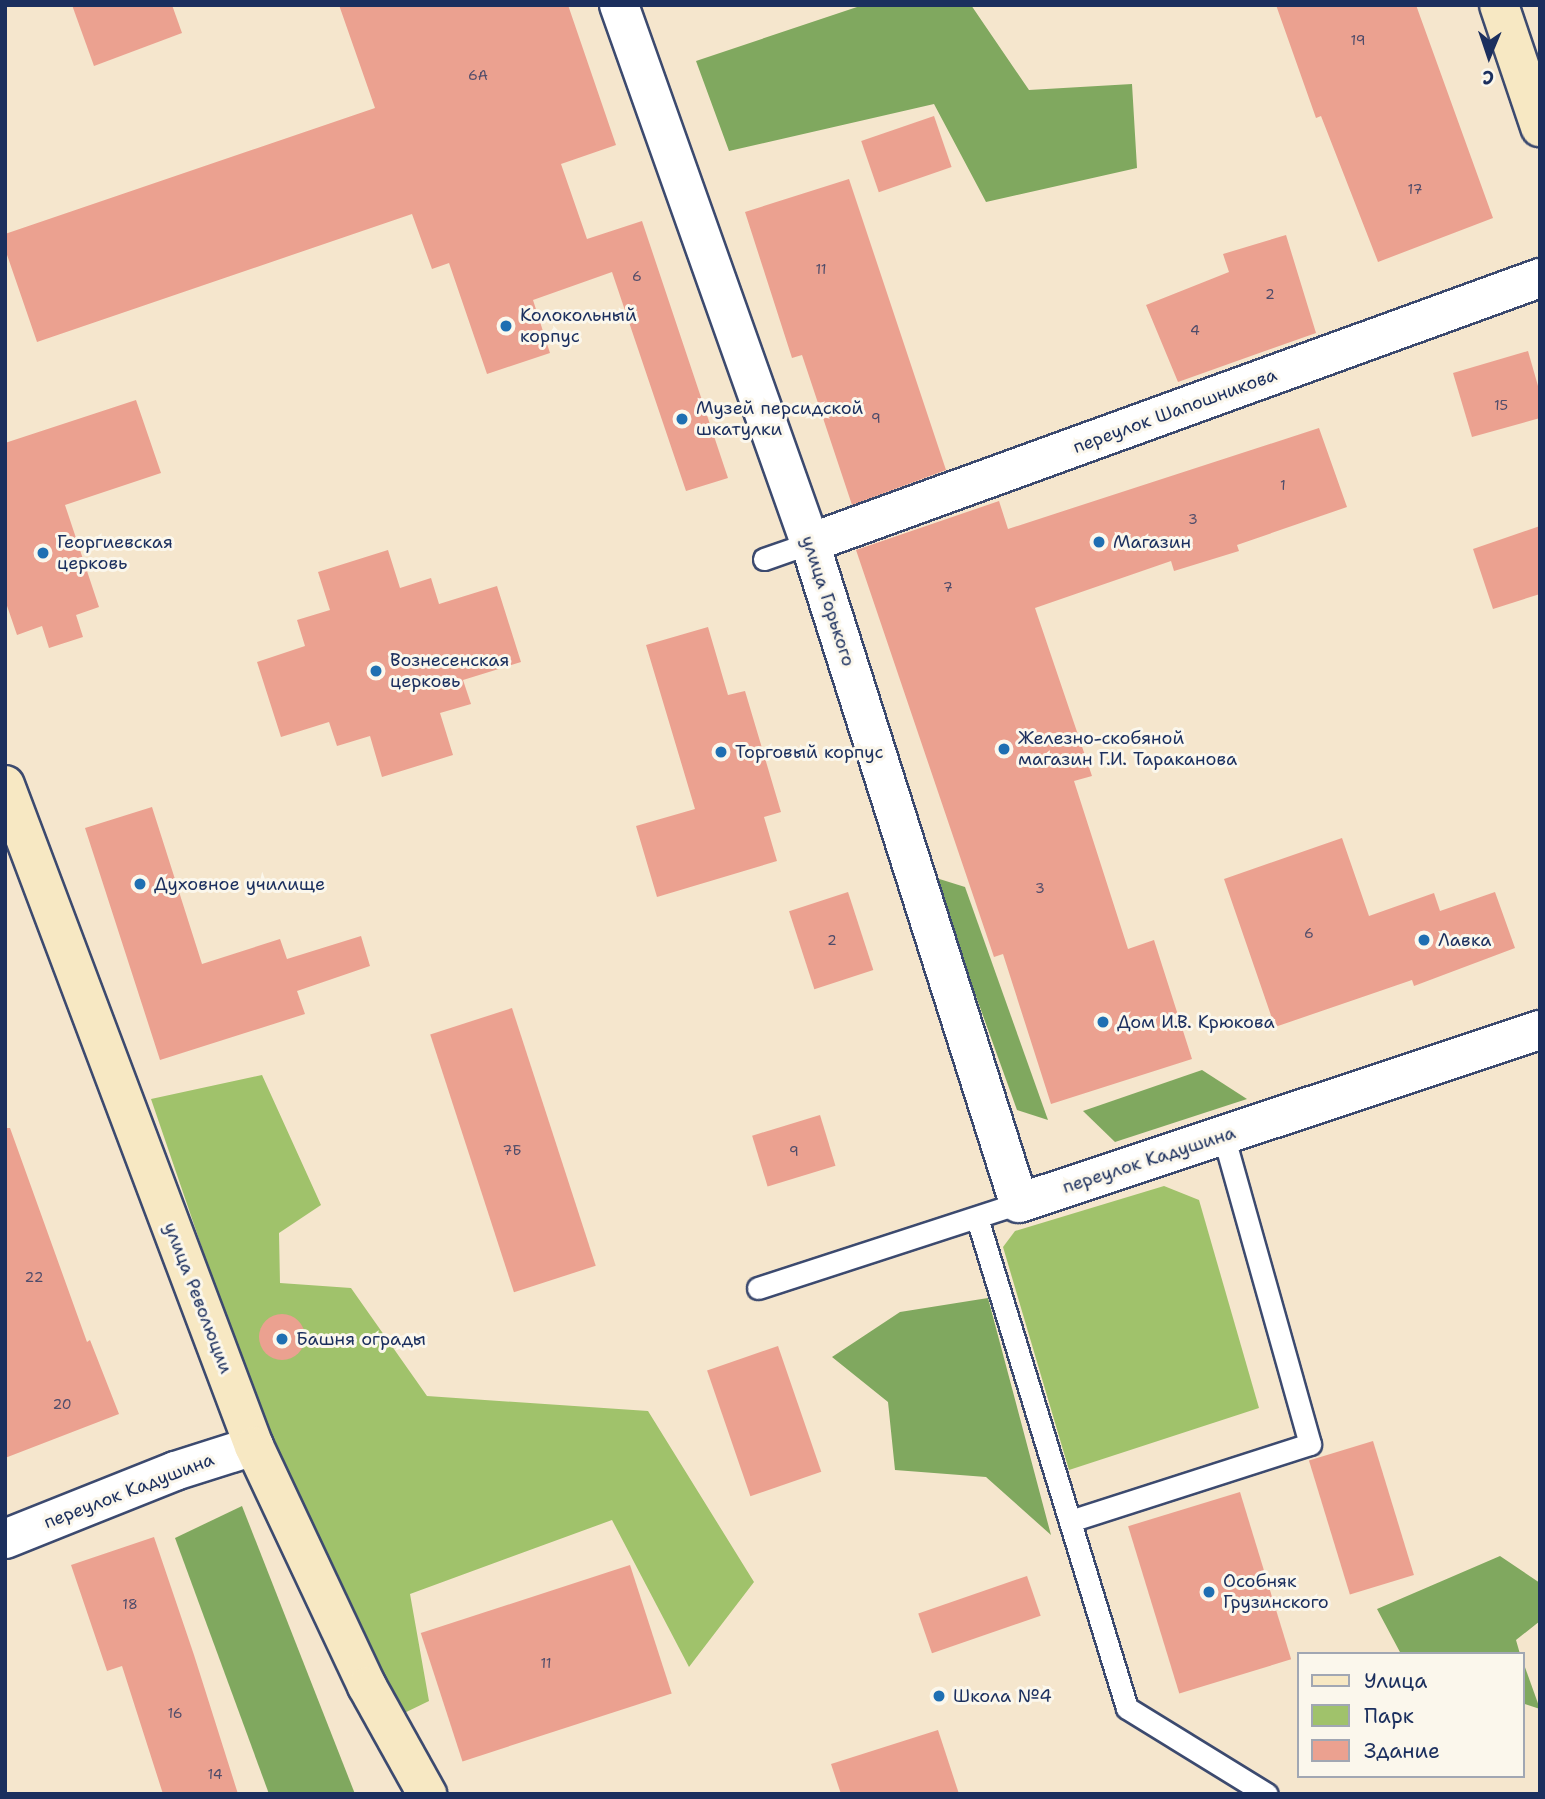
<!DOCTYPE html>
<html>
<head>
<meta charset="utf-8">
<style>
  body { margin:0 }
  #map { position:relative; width:1545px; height:1799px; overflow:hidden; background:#f5e6cd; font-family:"Shantell Sans",sans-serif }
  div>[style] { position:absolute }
  .green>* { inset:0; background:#a0c26b }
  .forest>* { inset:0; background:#80a85f }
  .building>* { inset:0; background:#eba190; transform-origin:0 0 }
  .round { border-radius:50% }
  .roads { filter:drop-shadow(2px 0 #3c4a6f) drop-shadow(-2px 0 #3c4a6f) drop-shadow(0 2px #3c4a6f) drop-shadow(0 -2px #3c4a6f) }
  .service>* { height:21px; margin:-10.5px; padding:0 10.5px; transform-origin:10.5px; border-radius:10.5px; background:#fff }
  .minor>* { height:38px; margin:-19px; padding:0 19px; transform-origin:19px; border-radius:19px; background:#fff }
  .secondary>* { height:38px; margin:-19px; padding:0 19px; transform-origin:19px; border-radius:19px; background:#f7e8c3 }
  .dots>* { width:19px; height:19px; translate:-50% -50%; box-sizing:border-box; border:4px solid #fbf7ec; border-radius:50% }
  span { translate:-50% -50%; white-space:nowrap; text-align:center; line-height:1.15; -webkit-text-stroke:6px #fbf7ec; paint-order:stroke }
  .number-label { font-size:14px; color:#4f4c6a }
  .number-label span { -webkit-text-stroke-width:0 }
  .poi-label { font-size:18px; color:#1b2f5e }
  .left { translate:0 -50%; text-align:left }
  .street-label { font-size:18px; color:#1b2f5e }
  .frame { position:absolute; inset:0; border:7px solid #1b2f5e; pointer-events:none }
  .legend { position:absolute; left:1297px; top:1652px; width:228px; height:126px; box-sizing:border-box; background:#fbf7ec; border:2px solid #a1a7b3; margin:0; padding:9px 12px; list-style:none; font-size:21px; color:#1b2f5e }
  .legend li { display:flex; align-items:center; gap:14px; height:35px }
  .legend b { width:35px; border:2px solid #a1a7b3 }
  .north { position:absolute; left:1454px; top:21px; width:70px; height:70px; -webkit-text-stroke:5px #fbf7ec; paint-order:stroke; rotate:182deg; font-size:19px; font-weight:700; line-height:28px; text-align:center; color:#1b2f5e }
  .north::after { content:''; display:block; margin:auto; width:24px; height:32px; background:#1b2f5e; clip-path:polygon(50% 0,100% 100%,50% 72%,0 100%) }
</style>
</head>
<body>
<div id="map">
  <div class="green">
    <i style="clip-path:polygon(262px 1075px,321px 1205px,279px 1233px,280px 1283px,351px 1288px,427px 1396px,648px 1411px,754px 1582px,689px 1667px,612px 1520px,410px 1594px,429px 1701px,398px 1716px,260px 1417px,151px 1099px)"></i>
    <i style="clip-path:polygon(1164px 1186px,1199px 1200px,1259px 1408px,1069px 1470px,1003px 1247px,1015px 1231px)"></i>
  </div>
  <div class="forest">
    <i style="clip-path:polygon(863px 5px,971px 5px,1029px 90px,1132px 84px,1137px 168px,986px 202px,934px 104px,729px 151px,696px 61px)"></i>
    <i style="clip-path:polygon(933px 877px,965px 887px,1048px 1120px,1017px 1110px)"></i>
    <i style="clip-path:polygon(1202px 1070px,1247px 1099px,1115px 1142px,1083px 1111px)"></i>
    <i style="clip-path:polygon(988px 1298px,1051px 1535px,986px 1477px,895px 1470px,888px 1402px,832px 1357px,900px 1312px)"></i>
    <i style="clip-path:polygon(242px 1506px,355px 1794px,269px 1794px,175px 1538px)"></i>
    <i style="clip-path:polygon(1500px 1556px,1540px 1583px,1540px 1621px,1516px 1640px,1520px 1654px,1401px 1654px,1377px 1609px)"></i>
    <i style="clip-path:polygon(1522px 1659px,1540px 1709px,1522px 1703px)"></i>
  </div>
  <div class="building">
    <i style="clip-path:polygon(72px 5px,172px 5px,182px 33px,94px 66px)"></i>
    <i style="clip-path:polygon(339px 5px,568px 5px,616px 145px,561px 164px,587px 239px,642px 221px,728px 478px,686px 491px,612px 272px,533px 300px,550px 353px,487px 374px,449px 263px,432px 269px,412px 214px,37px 342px,5px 249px,5px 234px,375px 108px)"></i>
    <i style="clip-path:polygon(1276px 5px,1416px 5px,1493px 218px,1378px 262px,1321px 116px,1316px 118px)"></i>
    <i style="left:934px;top:116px;width:54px;height:77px;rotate:71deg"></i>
    <i style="clip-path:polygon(849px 179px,946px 470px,852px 505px,802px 355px,792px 358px,745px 212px)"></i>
    <i style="clip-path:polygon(1286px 235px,1316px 333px,1178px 382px,1146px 305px,1229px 272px,1223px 254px)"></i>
    <i style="clip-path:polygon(1528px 351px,1540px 393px,1540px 418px,1472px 437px,1453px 373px)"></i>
    <i style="clip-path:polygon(136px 400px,161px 473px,65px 505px,99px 607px,76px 615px,83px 637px,49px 648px,42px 626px,17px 635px,5px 600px,5px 443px)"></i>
    <i style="clip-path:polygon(1319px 428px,1347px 507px,1237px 545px,1239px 551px,1174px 571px,1171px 561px,1035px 608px,1092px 776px,1074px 781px,1128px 949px,1154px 940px,1192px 1059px,1051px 1104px,1003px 954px,994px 957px,856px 550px,999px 501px,1008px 529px)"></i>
    <i style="clip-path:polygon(1540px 526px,1540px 594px,1493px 609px,1473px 549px)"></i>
    <i style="clip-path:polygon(388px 550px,400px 588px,431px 578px,439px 604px,497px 586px,521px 662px,463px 680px,471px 704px,440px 713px,453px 755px,382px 777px,370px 736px,337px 746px,329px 722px,281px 737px,257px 662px,305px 646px,297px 620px,330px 610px,318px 572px)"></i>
    <i style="clip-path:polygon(708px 627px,728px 695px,745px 691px,781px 812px,764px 817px,777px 861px,657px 897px,636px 826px,695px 809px,646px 645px)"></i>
    <i style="clip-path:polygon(152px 807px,202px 964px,280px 939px,287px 959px,361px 936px,370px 966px,297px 991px,305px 1014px,160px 1060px,85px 828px)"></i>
    <i style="clip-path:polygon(1342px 838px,1369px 916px,1434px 893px,1440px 911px,1495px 892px,1515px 948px,1414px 986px,1412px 980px,1275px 1027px,1224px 879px)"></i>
    <i style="left:848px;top:892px;width:82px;height:62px;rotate:72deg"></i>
    <i style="left:512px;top:1008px;width:271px;height:86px;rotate:72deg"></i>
    <i style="left:820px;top:1115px;width:53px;height:71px;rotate:73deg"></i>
    <i style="clip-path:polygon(5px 1128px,10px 1128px,87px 1342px,90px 1340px,119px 1414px,5px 1458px)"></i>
    <i class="round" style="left:259px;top:1314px;width:46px;height:46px"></i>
    <i style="left:778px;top:1346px;width:133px;height:75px;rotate:71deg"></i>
    <i style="left:1373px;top:1441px;width:140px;height:67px;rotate:73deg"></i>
    <i style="left:1240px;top:1492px;width:175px;height:117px;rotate:73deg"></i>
    <i style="clip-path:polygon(154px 1537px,194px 1655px,238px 1794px,163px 1794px,122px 1666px,107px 1671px,71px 1565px)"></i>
    <i style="left:630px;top:1565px;width:135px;height:220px;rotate:72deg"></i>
    <i style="left:1027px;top:1576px;width:42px;height:115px;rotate:71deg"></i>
    <i style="clip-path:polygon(938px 1730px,959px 1794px,841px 1794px,831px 1764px)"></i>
  </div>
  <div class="roads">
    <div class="service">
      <i style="left:764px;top:559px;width:49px;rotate:-19.2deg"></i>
      <i style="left:977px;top:1218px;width:512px;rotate:72.98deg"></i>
      <i style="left:1127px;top:1708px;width:164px;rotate:31.6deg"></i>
      <i style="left:758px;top:1288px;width:274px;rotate:-18deg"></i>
      <i style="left:1070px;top:1521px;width:252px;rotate:-17.8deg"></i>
      <i style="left:1310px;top:1444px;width:321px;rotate:-105.7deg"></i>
    </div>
    <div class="minor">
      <i style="left:619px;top:5px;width:571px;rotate:70.45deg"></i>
      <i style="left:810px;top:543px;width:692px;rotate:72.43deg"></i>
      <i style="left:1019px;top:1203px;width:549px;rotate:-18.37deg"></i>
      <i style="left:810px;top:543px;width:777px;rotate:-19.95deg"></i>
      <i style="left:5px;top:1539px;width:183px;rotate:-21.8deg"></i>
      <i style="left:175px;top:1471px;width:83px;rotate:-17.6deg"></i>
    </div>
    <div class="secondary">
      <i style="left:1499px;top:5px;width:129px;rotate:71.4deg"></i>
      <i style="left:5px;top:785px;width:706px;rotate:69.36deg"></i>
      <i style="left:254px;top:1446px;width:265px;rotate:64.8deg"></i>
      <i style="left:367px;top:1686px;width:124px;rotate:60.9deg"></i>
    </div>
  </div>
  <div class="dots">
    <i style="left:506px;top:326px;background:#1f6fb2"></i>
    <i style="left:682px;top:419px;background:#1f6fb2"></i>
    <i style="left:1099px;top:542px;background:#1f6fb2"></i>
    <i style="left:43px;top:553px;background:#1f6fb2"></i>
    <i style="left:376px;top:671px;background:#1f6fb2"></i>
    <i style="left:1004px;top:749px;background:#1f6fb2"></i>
    <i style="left:721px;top:752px;background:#1f6fb2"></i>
    <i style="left:140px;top:884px;background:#1f6fb2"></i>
    <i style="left:1424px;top:940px;background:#1f6fb2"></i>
    <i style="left:1103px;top:1022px;background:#1f6fb2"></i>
    <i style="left:282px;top:1339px;background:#1f6fb2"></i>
    <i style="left:1209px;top:1592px;background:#1f6fb2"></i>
    <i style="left:939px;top:1696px;background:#1f6fb2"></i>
  </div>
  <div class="number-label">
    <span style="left:1358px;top:40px">19</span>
    <span style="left:478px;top:75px">6А</span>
    <span style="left:1415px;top:189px">17</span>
    <span style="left:821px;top:269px">11</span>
    <span style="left:637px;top:276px">6</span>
    <span style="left:1270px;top:294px">2</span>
    <span style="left:1195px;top:330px">4</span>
    <span style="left:1501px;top:405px">15</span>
    <span style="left:876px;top:418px">9</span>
    <span style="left:1283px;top:485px">1</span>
    <span style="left:1193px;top:519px">3</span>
    <span style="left:948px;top:587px">7</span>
    <span style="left:1040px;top:888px">3</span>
    <span style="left:1309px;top:933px">6</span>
    <span style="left:832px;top:940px">2</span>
    <span style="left:512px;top:1150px">7Б</span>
    <span style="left:794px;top:1151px">9</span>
    <span style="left:34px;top:1277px">22</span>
    <span style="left:62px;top:1404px">20</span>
    <span style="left:130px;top:1604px">18</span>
    <span style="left:546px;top:1663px">11</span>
    <span style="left:175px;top:1713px">16</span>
    <span style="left:215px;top:1774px">14</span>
  </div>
  <div class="poi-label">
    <span class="left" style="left:520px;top:326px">Колокольный<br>корпус</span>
    <span class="left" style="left:696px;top:419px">Музей персидской<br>шкатулки</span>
    <span class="left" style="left:1113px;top:542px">Магазин</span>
    <span class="left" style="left:57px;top:553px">Георгиевская<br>церковь</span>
    <span class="left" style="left:390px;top:671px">Вознесенская<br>церковь</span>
    <span class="left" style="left:1018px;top:749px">Железно-скобяной<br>магазин Г.И. Тараканова</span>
    <span class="left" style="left:735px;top:752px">Торговый корпус</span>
    <span class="left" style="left:154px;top:884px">Духовное училище</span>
    <span class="left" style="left:1438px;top:940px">Лавка</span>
    <span class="left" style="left:1117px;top:1022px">Дом И.В. Крюкова</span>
    <span class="left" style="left:296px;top:1339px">Башня ограды</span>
    <span class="left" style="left:1223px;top:1592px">Особняк<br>Грузинского</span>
    <span class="left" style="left:953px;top:1696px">Школа №4</span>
  </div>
  <div class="street-label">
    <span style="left:1175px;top:411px;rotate:-20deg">переулок Шапошникова</span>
    <span style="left:828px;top:601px;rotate:72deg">улица Горького</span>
    <span style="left:1149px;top:1160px;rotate:-18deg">переулок Кадушина</span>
    <span style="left:198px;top:1298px;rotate:69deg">улица Революции</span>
    <span style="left:129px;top:1491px;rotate:-21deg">переулок Кадушина</span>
  </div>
  <div class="frame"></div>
  <ul class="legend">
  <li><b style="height:9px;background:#f7e8c3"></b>Улица</li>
  <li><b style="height:19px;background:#a0c26b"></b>Парк</li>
  <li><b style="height:19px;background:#eba190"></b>Здание</li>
  </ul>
  <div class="north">С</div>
</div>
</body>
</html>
